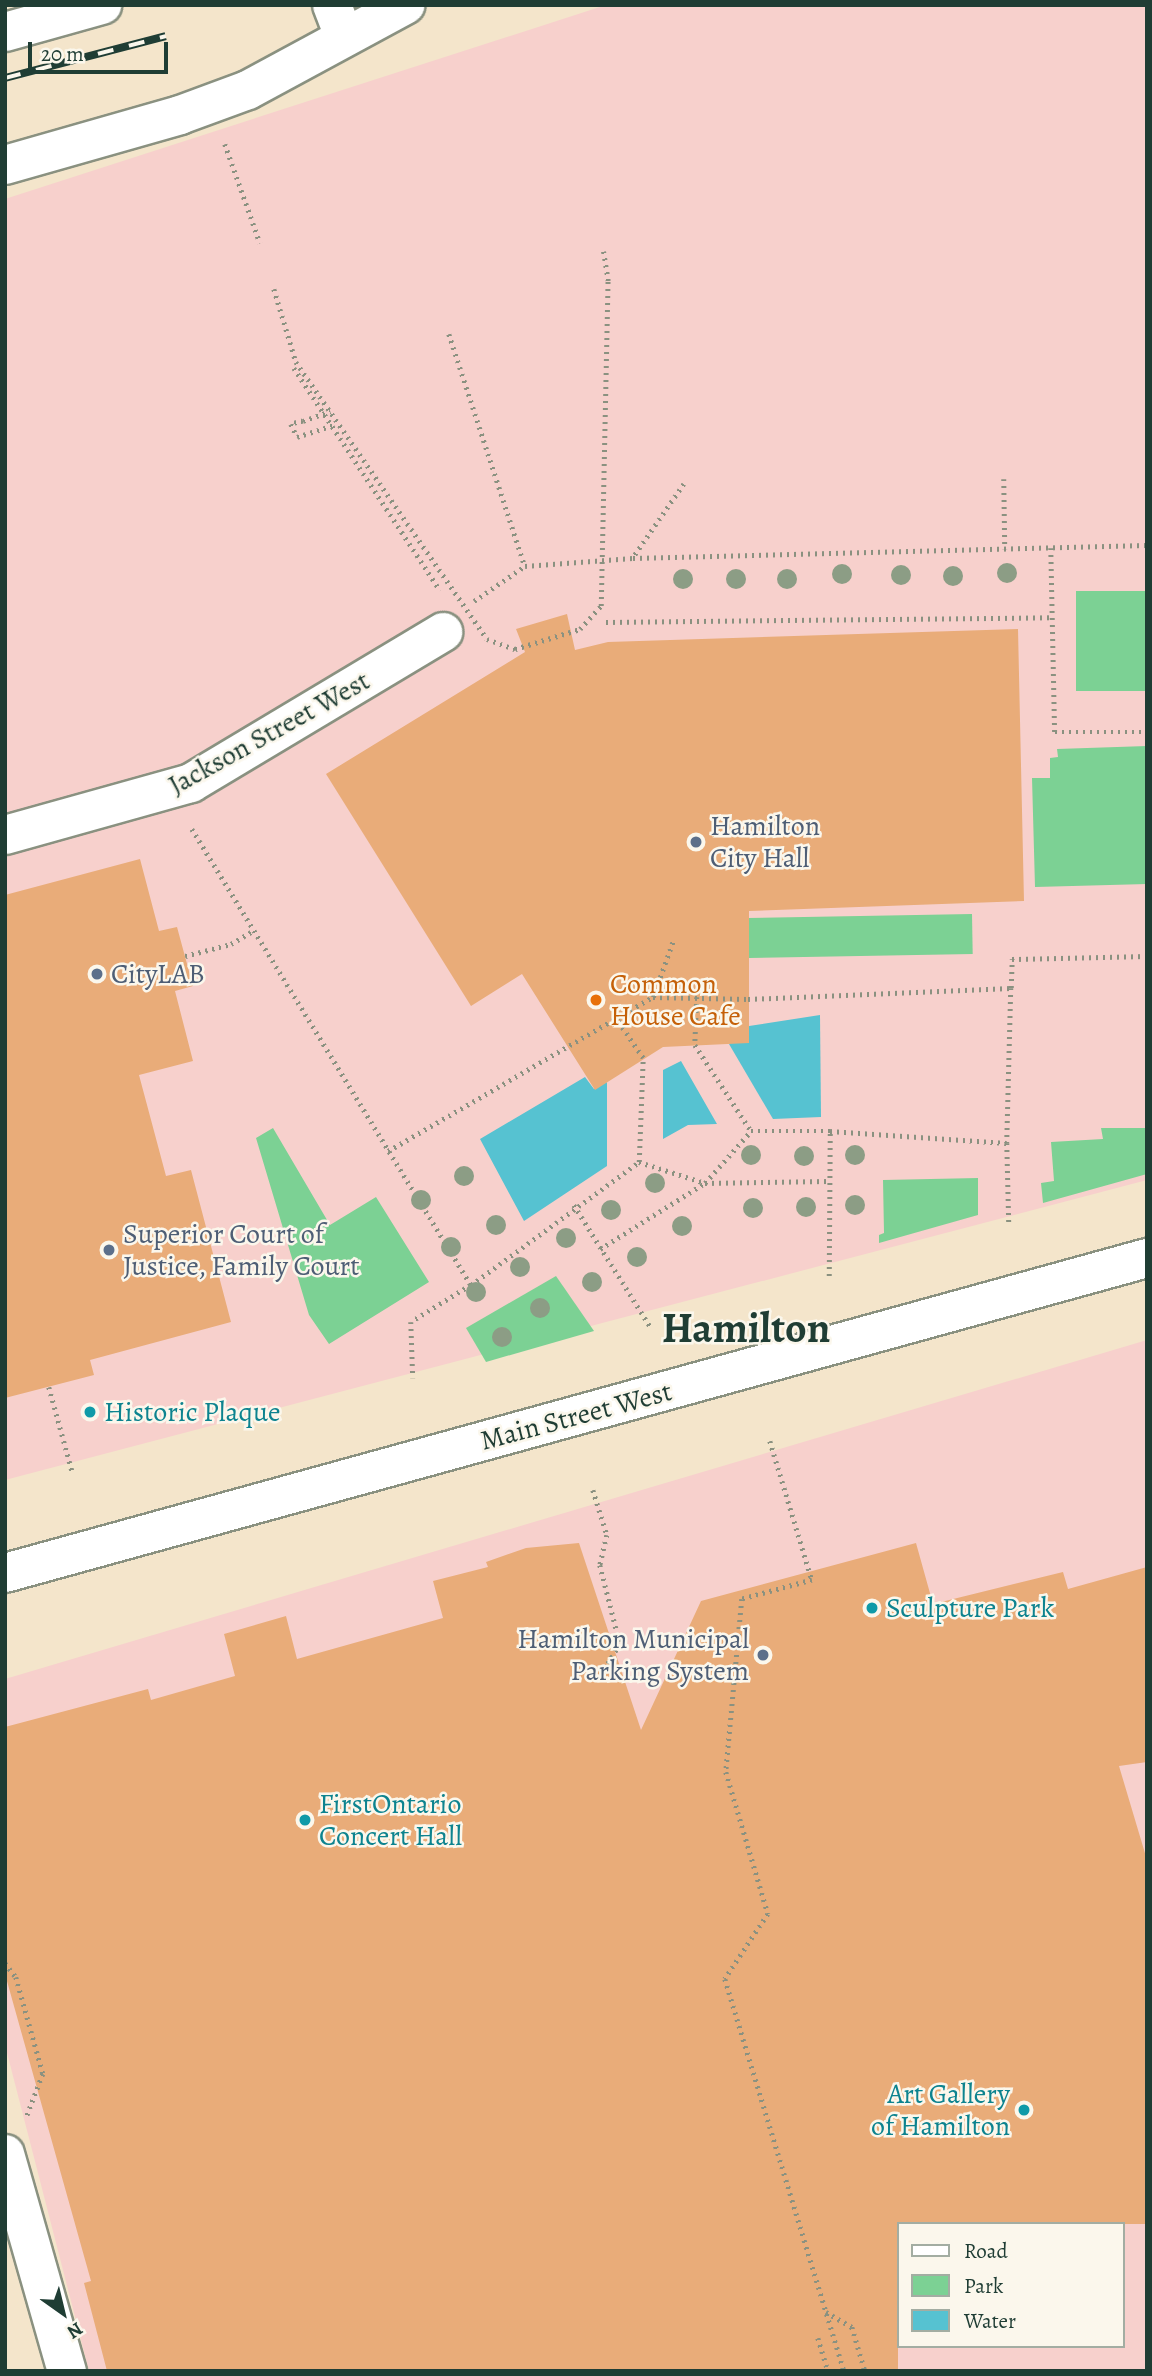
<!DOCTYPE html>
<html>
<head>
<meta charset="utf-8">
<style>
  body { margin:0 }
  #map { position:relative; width:1152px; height:2376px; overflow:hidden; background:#f4e5cb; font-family:Alegreya,serif }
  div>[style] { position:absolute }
  .built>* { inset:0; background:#f7d0cc }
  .green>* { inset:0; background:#7cd194; transform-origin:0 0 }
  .water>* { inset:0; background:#56c2d1 }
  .building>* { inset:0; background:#e9ac79 }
  .path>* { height:4.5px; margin-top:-2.25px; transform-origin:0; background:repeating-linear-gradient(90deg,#8a9180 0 2px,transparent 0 7px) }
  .roads { filter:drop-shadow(2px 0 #8a9180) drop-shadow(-2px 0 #8a9180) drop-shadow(0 2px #8a9180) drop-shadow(0 -2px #8a9180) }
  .minor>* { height:38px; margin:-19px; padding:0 19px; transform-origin:19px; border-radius:19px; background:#fff }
  .tertiary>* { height:38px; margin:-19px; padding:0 19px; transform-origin:19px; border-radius:19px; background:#fff }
  .primary>* { height:38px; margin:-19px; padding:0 19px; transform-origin:19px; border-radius:19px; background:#fff }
  .rail>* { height:8px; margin-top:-4px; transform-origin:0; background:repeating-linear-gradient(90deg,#fbf7ec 0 16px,#1f3d34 0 32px); box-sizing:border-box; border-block:2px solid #1f3d34 }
  .path-bridge>* { height:4.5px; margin-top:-2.25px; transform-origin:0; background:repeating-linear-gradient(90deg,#8a9180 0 2px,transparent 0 7px) }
  .trees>* { width:20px; height:20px; margin:-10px; border-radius:50%; background:#8c9d85 }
  .dots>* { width:19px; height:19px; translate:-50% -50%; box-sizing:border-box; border:4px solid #fbf7ec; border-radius:50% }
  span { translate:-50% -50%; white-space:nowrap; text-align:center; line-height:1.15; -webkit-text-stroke:5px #fbf7ec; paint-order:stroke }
  .street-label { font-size:28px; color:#1f3d34 }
  .service-label { font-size:28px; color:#4e5e75 }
  .left { translate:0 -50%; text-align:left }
  .right { translate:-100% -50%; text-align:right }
  .food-label { font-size:28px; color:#c56008 }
  .culture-label { font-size:28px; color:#0d838f }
  .town-label { font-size:42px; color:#1f3d34; font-weight:700 }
  .frame { position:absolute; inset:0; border:7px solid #1f3d34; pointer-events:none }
  .legend { position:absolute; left:897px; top:2222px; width:228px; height:126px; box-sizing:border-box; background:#fbf7ec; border:2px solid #a3ada2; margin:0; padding:9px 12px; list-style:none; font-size:21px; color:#1f3d34 }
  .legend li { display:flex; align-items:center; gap:14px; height:35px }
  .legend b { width:35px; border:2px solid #a3ada2 }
  .north { position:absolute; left:28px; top:2278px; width:70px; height:70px; -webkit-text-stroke:5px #fbf7ec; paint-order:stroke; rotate:146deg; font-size:19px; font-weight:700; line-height:28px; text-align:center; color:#1f3d34 }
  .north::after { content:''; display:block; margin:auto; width:24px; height:32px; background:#1f3d34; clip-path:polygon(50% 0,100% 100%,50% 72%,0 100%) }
  .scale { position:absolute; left:28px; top:42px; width:140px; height:32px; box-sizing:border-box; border:4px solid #1f3d34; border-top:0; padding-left:9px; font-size:21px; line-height:24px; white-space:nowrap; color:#1f3d34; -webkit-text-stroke:5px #fbf7ec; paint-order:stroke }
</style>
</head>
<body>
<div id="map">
  <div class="built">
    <i style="clip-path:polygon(606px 5px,1147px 5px,1147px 1180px,5px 1480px,5px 199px)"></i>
    <i style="clip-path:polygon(evenodd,1147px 1340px,1147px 2371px,89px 2371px,5px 2045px,5px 1679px,1147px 1340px,898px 2224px,1122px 2224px,1122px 2346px,898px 2346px,898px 2224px)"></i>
  </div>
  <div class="green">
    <i style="left:1147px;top:591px;width:100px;height:71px;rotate:90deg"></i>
    <i style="clip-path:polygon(1147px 746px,1147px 884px,1035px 887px,1032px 778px,1050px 778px,1050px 758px,1058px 757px,1057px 749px)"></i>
    <i style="left:972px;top:914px;width:40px;height:224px;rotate:89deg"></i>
    <i style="clip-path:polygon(273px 1128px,330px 1225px,376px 1197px,429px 1282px,329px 1344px,309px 1315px,256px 1138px)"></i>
    <i style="clip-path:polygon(1101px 1128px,1147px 1128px,1147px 1174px,1043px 1203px,1041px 1183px,1054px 1181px,1051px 1142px,1103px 1139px)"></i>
    <i style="clip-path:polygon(978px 1178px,978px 1215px,879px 1243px,879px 1235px,884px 1233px,883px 1180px)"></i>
    <i style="clip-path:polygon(556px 1276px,594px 1331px,486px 1362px,466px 1328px)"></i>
  </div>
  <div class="water">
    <i style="clip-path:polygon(820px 1015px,821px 1117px,773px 1119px,729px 1044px,749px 1026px)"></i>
    <i style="clip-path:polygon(681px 1061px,717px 1124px,688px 1125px,663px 1139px,663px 1070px)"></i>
    <i style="clip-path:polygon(585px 1077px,594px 1089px,607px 1082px,607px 1166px,524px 1221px,480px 1139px)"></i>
  </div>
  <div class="building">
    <i style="clip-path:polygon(567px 614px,575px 650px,608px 642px,1018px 629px,1024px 901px,749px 911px,749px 1043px,663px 1047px,595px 1090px,522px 974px,471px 1006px,326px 774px,525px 652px,516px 629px)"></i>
    <i style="clip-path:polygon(140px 859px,159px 931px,177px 927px,193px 986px,175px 991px,193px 1061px,139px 1075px,166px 1176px,191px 1170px,231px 1322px,90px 1360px,94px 1375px,5px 1398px,5px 895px)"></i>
    <i style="clip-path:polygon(579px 1543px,641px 1730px,701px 1601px,916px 1543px,933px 1604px,1063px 1572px,1068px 1589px,1147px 1567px,1147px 1762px,1119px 1766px,1147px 1860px,1147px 2224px,898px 2224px,898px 2371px,107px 2371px,84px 2283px,91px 2281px,5px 1974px,5px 1727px,148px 1689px,151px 1700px,235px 1676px,224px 1634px,286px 1616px,297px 1659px,443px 1618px,433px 1581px,488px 1567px,486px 1562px,526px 1548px)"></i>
  </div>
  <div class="path">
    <i style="left:225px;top:144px;width:105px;rotate:70.5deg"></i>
    <i style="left:274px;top:289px;width:76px;rotate:73.2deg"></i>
    <i style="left:449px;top:334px;width:244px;rotate:71.9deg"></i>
    <i style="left:525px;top:566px;width:108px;rotate:-4.2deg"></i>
    <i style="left:294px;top:368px;width:266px;rotate:56.7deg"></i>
    <i style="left:303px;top:421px;width:12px;rotate:166deg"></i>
    <i style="left:291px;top:424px;width:14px;rotate:65deg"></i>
    <i style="left:297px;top:437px;width:40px;rotate:-18deg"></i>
    <i style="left:1004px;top:479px;width:70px;rotate:89.2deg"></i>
    <i style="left:684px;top:484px;width:90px;rotate:124.6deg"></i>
    <i style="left:633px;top:558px;width:514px;rotate:-1.45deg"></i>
    <i style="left:1051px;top:548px;width:184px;rotate:88.8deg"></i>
    <i style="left:1055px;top:732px;width:92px"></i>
    <i style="left:474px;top:601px;width:62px;rotate:-34.5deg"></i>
    <i style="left:606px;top:622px;width:446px;rotate:-0.6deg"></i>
    <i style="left:192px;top:829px;width:535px;rotate:58.54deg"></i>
    <i style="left:471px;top:1285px;width:70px;rotate:148.3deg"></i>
    <i style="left:411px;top:1322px;width:56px;rotate:88deg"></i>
    <i style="left:185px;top:956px;width:48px;rotate:-14.6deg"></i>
    <i style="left:231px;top:944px;width:26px;rotate:-31deg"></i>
    <i style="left:1011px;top:988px;width:29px;rotate:-88deg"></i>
    <i style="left:1012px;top:959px;width:135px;rotate:-1.3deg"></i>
    <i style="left:653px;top:997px;width:59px;rotate:-70.3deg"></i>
    <i style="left:697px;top:997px;width:48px;rotate:92.4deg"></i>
    <i style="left:695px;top:1045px;width:103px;rotate:56.9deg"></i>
    <i style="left:751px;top:1131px;width:79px"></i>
    <i style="left:830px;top:1131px;width:177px;rotate:3.9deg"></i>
    <i style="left:1007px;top:1143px;width:82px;rotate:88.6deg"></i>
    <i style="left:388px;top:1151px;width:306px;rotate:-30.2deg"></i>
    <i style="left:653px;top:997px;width:95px;rotate:1.2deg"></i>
    <i style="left:748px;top:999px;width:263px;rotate:-2.4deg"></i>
    <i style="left:1011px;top:988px;width:155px;rotate:91.5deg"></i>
    <i style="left:639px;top:1162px;width:69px;rotate:17.7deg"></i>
    <i style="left:705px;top:1183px;width:69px;rotate:-48.5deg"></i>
    <i style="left:574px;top:1205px;width:143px;rotate:57.9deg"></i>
    <i style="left:600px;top:1249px;width:124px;rotate:-32.2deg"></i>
    <i style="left:705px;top:1183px;width:124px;rotate:-0.9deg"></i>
    <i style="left:829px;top:1276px;width:145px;rotate:-89.6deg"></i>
    <i style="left:471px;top:1285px;width:208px;rotate:-36.2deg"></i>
    <i style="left:639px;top:1162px;width:104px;rotate:-87.8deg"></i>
    <i style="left:643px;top:1058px;width:46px;rotate:-124.4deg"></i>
    <i style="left:49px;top:1387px;width:90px;rotate:74.6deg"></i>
    <i style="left:770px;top:1441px;width:145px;rotate:73.2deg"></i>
    <i style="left:812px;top:1580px;width:73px;rotate:164.8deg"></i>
    <i style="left:742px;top:1599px;width:174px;rotate:95.3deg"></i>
    <i style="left:726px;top:1772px;width:148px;rotate:73.5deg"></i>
    <i style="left:768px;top:1914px;width:78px;rotate:123.5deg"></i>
    <i style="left:725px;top:1979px;width:410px;rotate:73.1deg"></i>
    <i style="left:593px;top:1490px;width:47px;rotate:72.7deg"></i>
    <i style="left:607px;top:1535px;width:31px;rotate:103deg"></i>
    <i style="left:600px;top:1565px;width:81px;rotate:75.8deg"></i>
    <i style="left:620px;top:1644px;width:42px;rotate:121.4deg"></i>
    <i style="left:5px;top:1963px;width:18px;rotate:52deg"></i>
    <i style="left:16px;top:1977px;width:101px;rotate:74.4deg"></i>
    <i style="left:43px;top:2074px;width:45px;rotate:110.9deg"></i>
    <i style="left:826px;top:2312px;width:30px;rotate:30deg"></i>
    <i style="left:852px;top:2327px;width:46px;rotate:73.5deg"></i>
    <i style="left:818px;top:2338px;width:34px;rotate:73deg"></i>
  </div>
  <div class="roads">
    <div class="minor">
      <i style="left:332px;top:5px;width:34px;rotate:69deg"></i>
      <i style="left:5px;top:32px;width:101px;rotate:-15.6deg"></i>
      <i style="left:5px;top:835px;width:193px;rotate:-15.6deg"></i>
      <i style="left:191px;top:783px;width:294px;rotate:-30.9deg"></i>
      <i style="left:5px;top:2154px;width:226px;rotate:74.1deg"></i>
    </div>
    <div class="tertiary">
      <i style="left:5px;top:165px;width:182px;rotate:-15.9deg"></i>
      <i style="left:180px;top:115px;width:72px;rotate:-20.2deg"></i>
      <i style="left:248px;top:90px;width:179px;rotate:-28.4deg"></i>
    </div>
    <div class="primary">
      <i style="left:5px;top:1573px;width:1185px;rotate:-15.42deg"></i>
    </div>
  </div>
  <div class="rail">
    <i style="left:5px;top:78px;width:166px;rotate:-14.6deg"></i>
  </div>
  <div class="path-bridge">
    <i style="left:296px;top:362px;width:336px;rotate:55.4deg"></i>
    <i style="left:487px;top:639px;width:30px;rotate:20deg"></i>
    <i style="left:515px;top:649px;width:68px;rotate:-17.1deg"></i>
    <i style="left:580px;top:629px;width:31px;rotate:-48deg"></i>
    <i style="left:601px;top:606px;width:325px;rotate:-88.8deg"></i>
    <i style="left:608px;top:281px;width:30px;rotate:-99deg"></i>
    <i style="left:303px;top:421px;width:29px;rotate:-20deg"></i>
  </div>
  <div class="trees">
    <i style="left:1007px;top:573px"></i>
    <i style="left:842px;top:574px"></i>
    <i style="left:901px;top:575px"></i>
    <i style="left:953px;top:576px"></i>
    <i style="left:683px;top:579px"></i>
    <i style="left:736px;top:579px"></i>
    <i style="left:787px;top:579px"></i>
    <i style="left:751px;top:1155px"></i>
    <i style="left:855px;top:1155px"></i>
    <i style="left:804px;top:1156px"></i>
    <i style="left:464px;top:1176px"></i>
    <i style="left:655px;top:1183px"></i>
    <i style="left:421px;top:1200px"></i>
    <i style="left:855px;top:1205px"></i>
    <i style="left:806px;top:1207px"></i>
    <i style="left:753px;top:1208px"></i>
    <i style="left:611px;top:1210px"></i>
    <i style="left:496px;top:1225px"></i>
    <i style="left:682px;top:1226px"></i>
    <i style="left:566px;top:1238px"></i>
    <i style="left:451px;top:1247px"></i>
    <i style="left:637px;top:1257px"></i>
    <i style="left:520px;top:1267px"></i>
    <i style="left:592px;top:1282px"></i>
    <i style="left:476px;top:1292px"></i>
    <i style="left:540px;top:1308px"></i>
    <i style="left:502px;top:1337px"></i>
  </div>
  <div class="dots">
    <i style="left:696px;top:842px;background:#5c6f8a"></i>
    <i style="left:97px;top:974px;background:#5c6f8a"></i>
    <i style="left:596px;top:1000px;background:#e8710a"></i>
    <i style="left:109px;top:1250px;background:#5c6f8a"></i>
    <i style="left:90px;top:1412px;background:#0f9aa8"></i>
    <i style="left:872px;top:1608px;background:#0f9aa8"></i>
    <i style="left:763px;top:1655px;background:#5c6f8a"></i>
    <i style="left:305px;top:1820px;background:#0f9aa8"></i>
    <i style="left:1024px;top:2110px;background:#0f9aa8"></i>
  </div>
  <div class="street-label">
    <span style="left:269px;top:733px;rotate:-29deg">Jackson Street West</span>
    <span style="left:576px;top:1416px;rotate:-15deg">Main Street West</span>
  </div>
  <div class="service-label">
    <span class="left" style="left:710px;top:842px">Hamilton<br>City Hall</span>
    <span class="left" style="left:111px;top:974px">CityLAB</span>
    <span class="left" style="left:123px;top:1250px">Superior Court of<br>Justice, Family Court</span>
    <span class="right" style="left:749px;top:1655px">Hamilton Municipal<br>Parking System</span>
  </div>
  <div class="food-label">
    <span class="left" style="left:610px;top:1000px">Common<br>House Cafe</span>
  </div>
  <div class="culture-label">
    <span class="left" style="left:104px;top:1412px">Historic Plaque</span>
    <span class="left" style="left:886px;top:1608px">Sculpture Park</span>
    <span class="left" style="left:319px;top:1820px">FirstOntario<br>Concert Hall</span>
    <span class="right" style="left:1010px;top:2110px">Art Gallery<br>of Hamilton</span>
  </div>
  <div class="town-label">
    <span style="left:746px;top:1328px">Hamilton</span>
  </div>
  <div class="frame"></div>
  <ul class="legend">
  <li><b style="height:9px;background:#fff"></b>Road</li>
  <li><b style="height:19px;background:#7cd194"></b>Park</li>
  <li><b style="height:19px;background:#56c2d1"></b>Water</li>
  </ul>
  <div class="north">N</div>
  <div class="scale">20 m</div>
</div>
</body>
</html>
